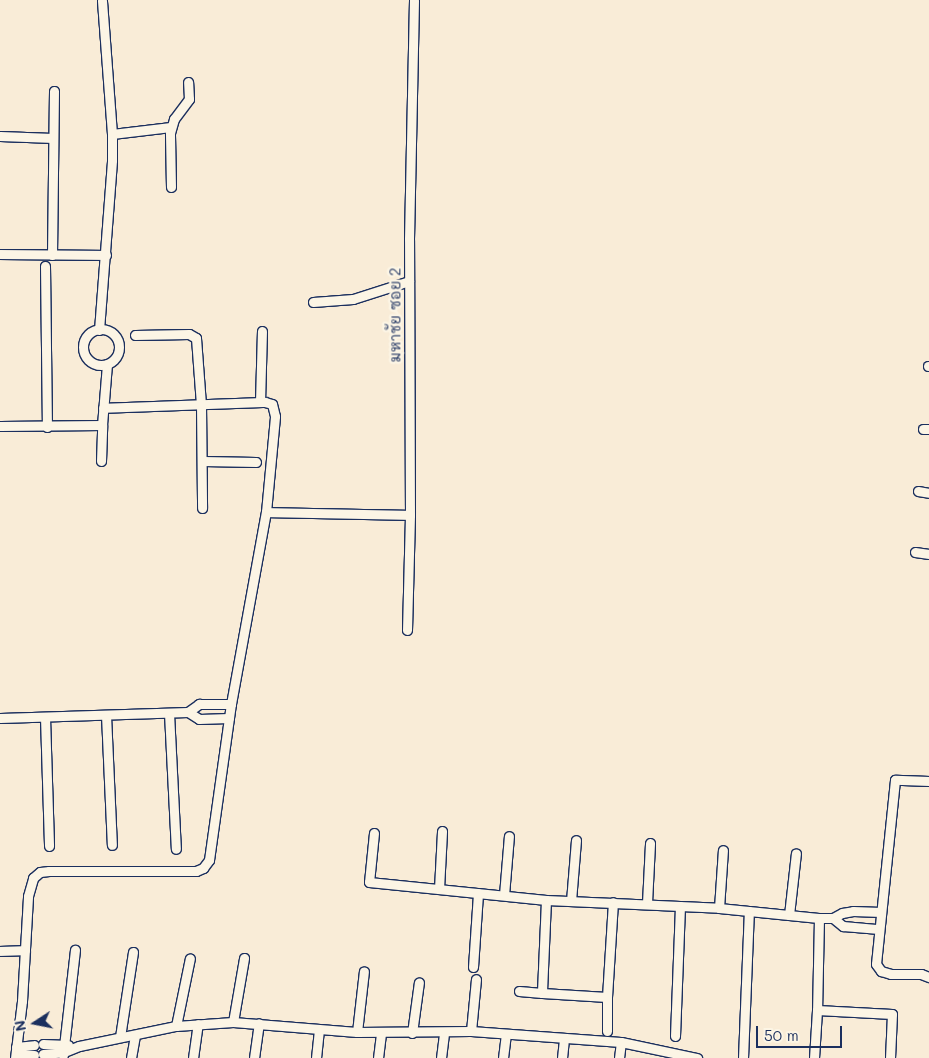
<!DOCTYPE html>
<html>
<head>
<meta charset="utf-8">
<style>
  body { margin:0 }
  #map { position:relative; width:929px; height:1058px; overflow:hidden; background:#f9ecd7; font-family:Mali,"Playpen Sans Thai",sans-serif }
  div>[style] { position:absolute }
  .roads { filter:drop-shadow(1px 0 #1b2f5e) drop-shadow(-1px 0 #1b2f5e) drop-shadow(0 1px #1b2f5e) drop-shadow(0 -1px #1b2f5e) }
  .street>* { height:9px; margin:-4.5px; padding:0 4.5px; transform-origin:4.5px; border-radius:4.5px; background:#fcf5e5 }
  .street>.ring { margin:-4.5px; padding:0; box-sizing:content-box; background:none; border:9px solid #fcf5e5; border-radius:50% }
  span { translate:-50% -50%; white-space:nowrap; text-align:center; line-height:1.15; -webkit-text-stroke:5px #fcf5e5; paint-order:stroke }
  .street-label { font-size:15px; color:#1b2f5e }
  .north { position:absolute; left:10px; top:998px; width:50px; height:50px; -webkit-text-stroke:4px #fcf5e5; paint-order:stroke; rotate:259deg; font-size:14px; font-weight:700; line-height:20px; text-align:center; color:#1b2f5e }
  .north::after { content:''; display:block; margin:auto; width:18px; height:22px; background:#1b2f5e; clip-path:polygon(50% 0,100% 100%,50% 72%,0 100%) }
  .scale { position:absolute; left:756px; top:1026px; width:86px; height:22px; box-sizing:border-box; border:2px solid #1b2f5e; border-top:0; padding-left:6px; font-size:15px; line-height:18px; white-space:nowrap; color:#1b2f5e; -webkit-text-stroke:4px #fcf5e5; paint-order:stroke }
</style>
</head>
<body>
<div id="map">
  <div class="roads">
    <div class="street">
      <i style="left:112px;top:134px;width:59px;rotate:-6.8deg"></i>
      <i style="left:0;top:136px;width:53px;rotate:2.2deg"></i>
      <i style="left:171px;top:187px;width:54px;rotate:-91.1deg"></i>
      <i style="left:170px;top:133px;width:15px;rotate:-74deg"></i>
      <i style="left:174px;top:119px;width:25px;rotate:-53deg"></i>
      <i style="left:189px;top:99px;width:17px;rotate:-93deg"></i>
      <i style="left:0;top:254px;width:106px;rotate:0.5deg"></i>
      <i style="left:52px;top:255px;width:164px;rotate:-89.3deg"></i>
      <i style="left:45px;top:266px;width:161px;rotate:89.3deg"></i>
      <i style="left:313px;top:302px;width:40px;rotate:-4.3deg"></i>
      <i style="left:353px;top:299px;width:59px;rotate:-17.8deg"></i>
      <i class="ring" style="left:83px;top:329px;width:27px;height:27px"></i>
      <i style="left:99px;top:330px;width:170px;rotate:-85.6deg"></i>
      <i style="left:112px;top:160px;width:26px;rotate:-90deg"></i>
      <i style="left:112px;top:134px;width:134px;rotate:-94.3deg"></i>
      <i style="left:135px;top:335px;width:54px;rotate:-1.1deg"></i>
      <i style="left:189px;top:334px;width:8px;rotate:30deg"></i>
      <i style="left:196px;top:338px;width:67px;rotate:85.7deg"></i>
      <i style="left:201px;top:405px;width:103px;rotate:89.4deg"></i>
      <i style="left:928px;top:366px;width:1px"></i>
      <i style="left:260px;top:402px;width:71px;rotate:-88.4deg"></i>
      <i style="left:0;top:426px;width:102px;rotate:-0.6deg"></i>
      <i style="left:102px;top:425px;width:61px;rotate:-85.3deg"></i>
      <i style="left:923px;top:429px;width:6px"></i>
      <i style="left:101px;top:461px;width:36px;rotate:-88deg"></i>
      <i style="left:203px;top:461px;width:53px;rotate:1.1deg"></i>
      <i style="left:918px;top:491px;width:11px;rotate:10deg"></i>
      <i style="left:266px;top:512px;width:144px;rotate:1.2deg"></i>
      <i style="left:915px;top:552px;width:14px;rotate:8deg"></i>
      <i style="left:407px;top:630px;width:115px;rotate:-88.5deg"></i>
      <i style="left:410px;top:515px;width:276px;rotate:-90.2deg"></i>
      <i style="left:409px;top:239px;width:239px;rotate:-88.8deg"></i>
      <i style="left:188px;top:712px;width:13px;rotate:32deg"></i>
      <i style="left:199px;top:719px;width:30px;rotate:-2deg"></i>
      <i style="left:169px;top:713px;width:136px;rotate:87.1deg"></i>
      <i style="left:106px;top:715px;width:130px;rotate:87.4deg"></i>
      <i style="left:45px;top:717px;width:129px;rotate:88.2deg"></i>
      <i style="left:0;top:718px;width:188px;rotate:-1.8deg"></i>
      <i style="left:188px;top:712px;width:14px;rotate:-36deg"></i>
      <i style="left:199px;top:704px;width:32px"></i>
      <i style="left:929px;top:781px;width:34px;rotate:-178deg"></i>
      <i style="left:895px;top:780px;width:185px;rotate:95.9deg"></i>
      <i style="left:876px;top:964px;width:9px;rotate:54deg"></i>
      <i style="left:881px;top:971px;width:10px;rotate:17deg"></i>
      <i style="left:891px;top:974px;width:30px"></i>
      <i style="left:921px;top:974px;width:9px;rotate:21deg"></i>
      <i style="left:374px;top:833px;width:49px;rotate:95.8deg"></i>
      <i style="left:369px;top:882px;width:178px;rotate:5.8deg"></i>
      <i style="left:546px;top:900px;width:173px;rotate:2.6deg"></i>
      <i style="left:719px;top:908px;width:100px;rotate:5.7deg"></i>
      <i style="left:819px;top:918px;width:92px;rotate:91.2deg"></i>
      <i style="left:817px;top:1010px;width:75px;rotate:3.1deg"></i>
      <i style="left:892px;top:1014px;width:44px;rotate:92.6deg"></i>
      <i style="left:439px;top:889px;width:58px;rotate:-87deg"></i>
      <i style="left:504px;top:895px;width:59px;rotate:-85.2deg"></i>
      <i style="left:546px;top:900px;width:93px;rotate:92.5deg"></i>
      <i style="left:542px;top:993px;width:65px;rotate:3.5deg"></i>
      <i style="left:607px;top:997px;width:95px;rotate:-86.4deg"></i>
      <i style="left:571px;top:901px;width:61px;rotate:-85.3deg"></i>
      <i style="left:647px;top:903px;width:60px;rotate:-87.1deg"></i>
      <i style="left:719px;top:908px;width:58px;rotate:-86.1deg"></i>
      <i style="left:789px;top:915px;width:62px;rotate:-83.6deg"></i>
      <i style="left:819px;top:918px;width:14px"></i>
      <i style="left:833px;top:918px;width:10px;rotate:-29deg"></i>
      <i style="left:842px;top:913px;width:11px;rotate:-10deg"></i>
      <i style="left:853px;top:911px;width:28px;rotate:2deg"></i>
      <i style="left:833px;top:918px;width:13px;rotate:39deg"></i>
      <i style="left:843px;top:926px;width:36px;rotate:5deg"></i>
      <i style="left:0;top:951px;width:25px;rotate:-2deg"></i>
      <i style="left:473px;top:967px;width:74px;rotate:-86.1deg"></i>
      <i style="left:519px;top:991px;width:23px;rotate:5deg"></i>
      <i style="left:233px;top:1022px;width:65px;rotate:-80.2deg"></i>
      <i style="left:176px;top:1026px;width:69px;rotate:-78.4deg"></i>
      <i style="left:471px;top:1031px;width:52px;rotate:-84.5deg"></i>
      <i style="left:607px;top:1031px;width:34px;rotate:-90deg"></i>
      <i style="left:357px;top:1032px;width:61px;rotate:-83.5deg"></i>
      <i style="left:412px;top:1033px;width:51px;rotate:-82.2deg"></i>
      <i style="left:675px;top:1036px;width:130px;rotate:-87.8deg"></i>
      <i style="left:120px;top:1037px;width:86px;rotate:-81.3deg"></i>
      <i style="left:43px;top:1044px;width:25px;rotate:2deg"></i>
      <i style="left:16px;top:1047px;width:18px;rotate:-6deg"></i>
      <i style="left:43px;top:1054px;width:21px;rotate:-5deg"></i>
      <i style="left:64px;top:1052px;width:16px;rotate:-22deg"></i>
      <i style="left:79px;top:1046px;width:99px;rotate:-11.7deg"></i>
      <i style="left:176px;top:1026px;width:57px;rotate:-4deg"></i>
      <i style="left:233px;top:1022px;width:124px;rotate:4.6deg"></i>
      <i style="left:357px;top:1032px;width:114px;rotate:-0.5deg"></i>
      <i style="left:471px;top:1031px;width:150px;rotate:4.2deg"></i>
      <i style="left:621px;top:1042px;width:78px;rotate:11.9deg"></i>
      <i style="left:16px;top:1055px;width:18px"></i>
      <i style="left:63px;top:1055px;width:106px;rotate:-83.5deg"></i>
      <i style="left:15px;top:1058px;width:57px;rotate:-83deg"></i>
      <i style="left:22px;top:1001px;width:105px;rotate:-86.7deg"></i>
      <i style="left:28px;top:896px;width:19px;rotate:-74deg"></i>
      <i style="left:33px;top:878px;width:9px;rotate:-41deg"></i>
      <i style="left:40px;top:872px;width:9px;rotate:-6deg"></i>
      <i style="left:49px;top:871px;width:147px"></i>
      <i style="left:196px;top:871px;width:8px;rotate:-23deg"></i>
      <i style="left:203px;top:868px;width:10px;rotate:-53deg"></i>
      <i style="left:209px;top:860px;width:158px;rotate:-82deg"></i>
      <i style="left:231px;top:704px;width:195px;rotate:-79.7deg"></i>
      <i style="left:266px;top:512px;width:96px;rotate:-84.6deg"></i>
      <i style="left:275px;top:416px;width:12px;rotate:-104deg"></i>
      <i style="left:272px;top:404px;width:7px;rotate:-164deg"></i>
      <i style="left:265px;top:402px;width:162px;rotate:177.9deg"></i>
      <i style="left:131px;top:1058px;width:23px;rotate:-80deg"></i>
      <i style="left:193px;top:1058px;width:34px;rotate:-82deg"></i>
      <i style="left:254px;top:1058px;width:35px;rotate:-82deg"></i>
      <i style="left:316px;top:1058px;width:28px;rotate:-84deg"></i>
      <i style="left:378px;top:1058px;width:26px;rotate:-83deg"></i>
      <i style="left:441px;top:1058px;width:26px;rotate:-83deg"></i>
      <i style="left:503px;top:1058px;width:23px;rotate:-83deg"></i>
      <i style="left:562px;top:1058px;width:19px;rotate:-84deg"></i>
      <i style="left:619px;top:1058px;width:16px;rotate:-83deg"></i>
      <i style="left:743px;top:1058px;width:147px;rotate:-87.7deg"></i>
      <i style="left:814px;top:1058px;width:48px;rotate:-86.4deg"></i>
    </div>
  </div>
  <div class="street-label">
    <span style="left:395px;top:315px;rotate:-90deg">มหาชัย ซอย 2</span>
  </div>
  <div class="north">N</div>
  <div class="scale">50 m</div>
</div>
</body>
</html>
